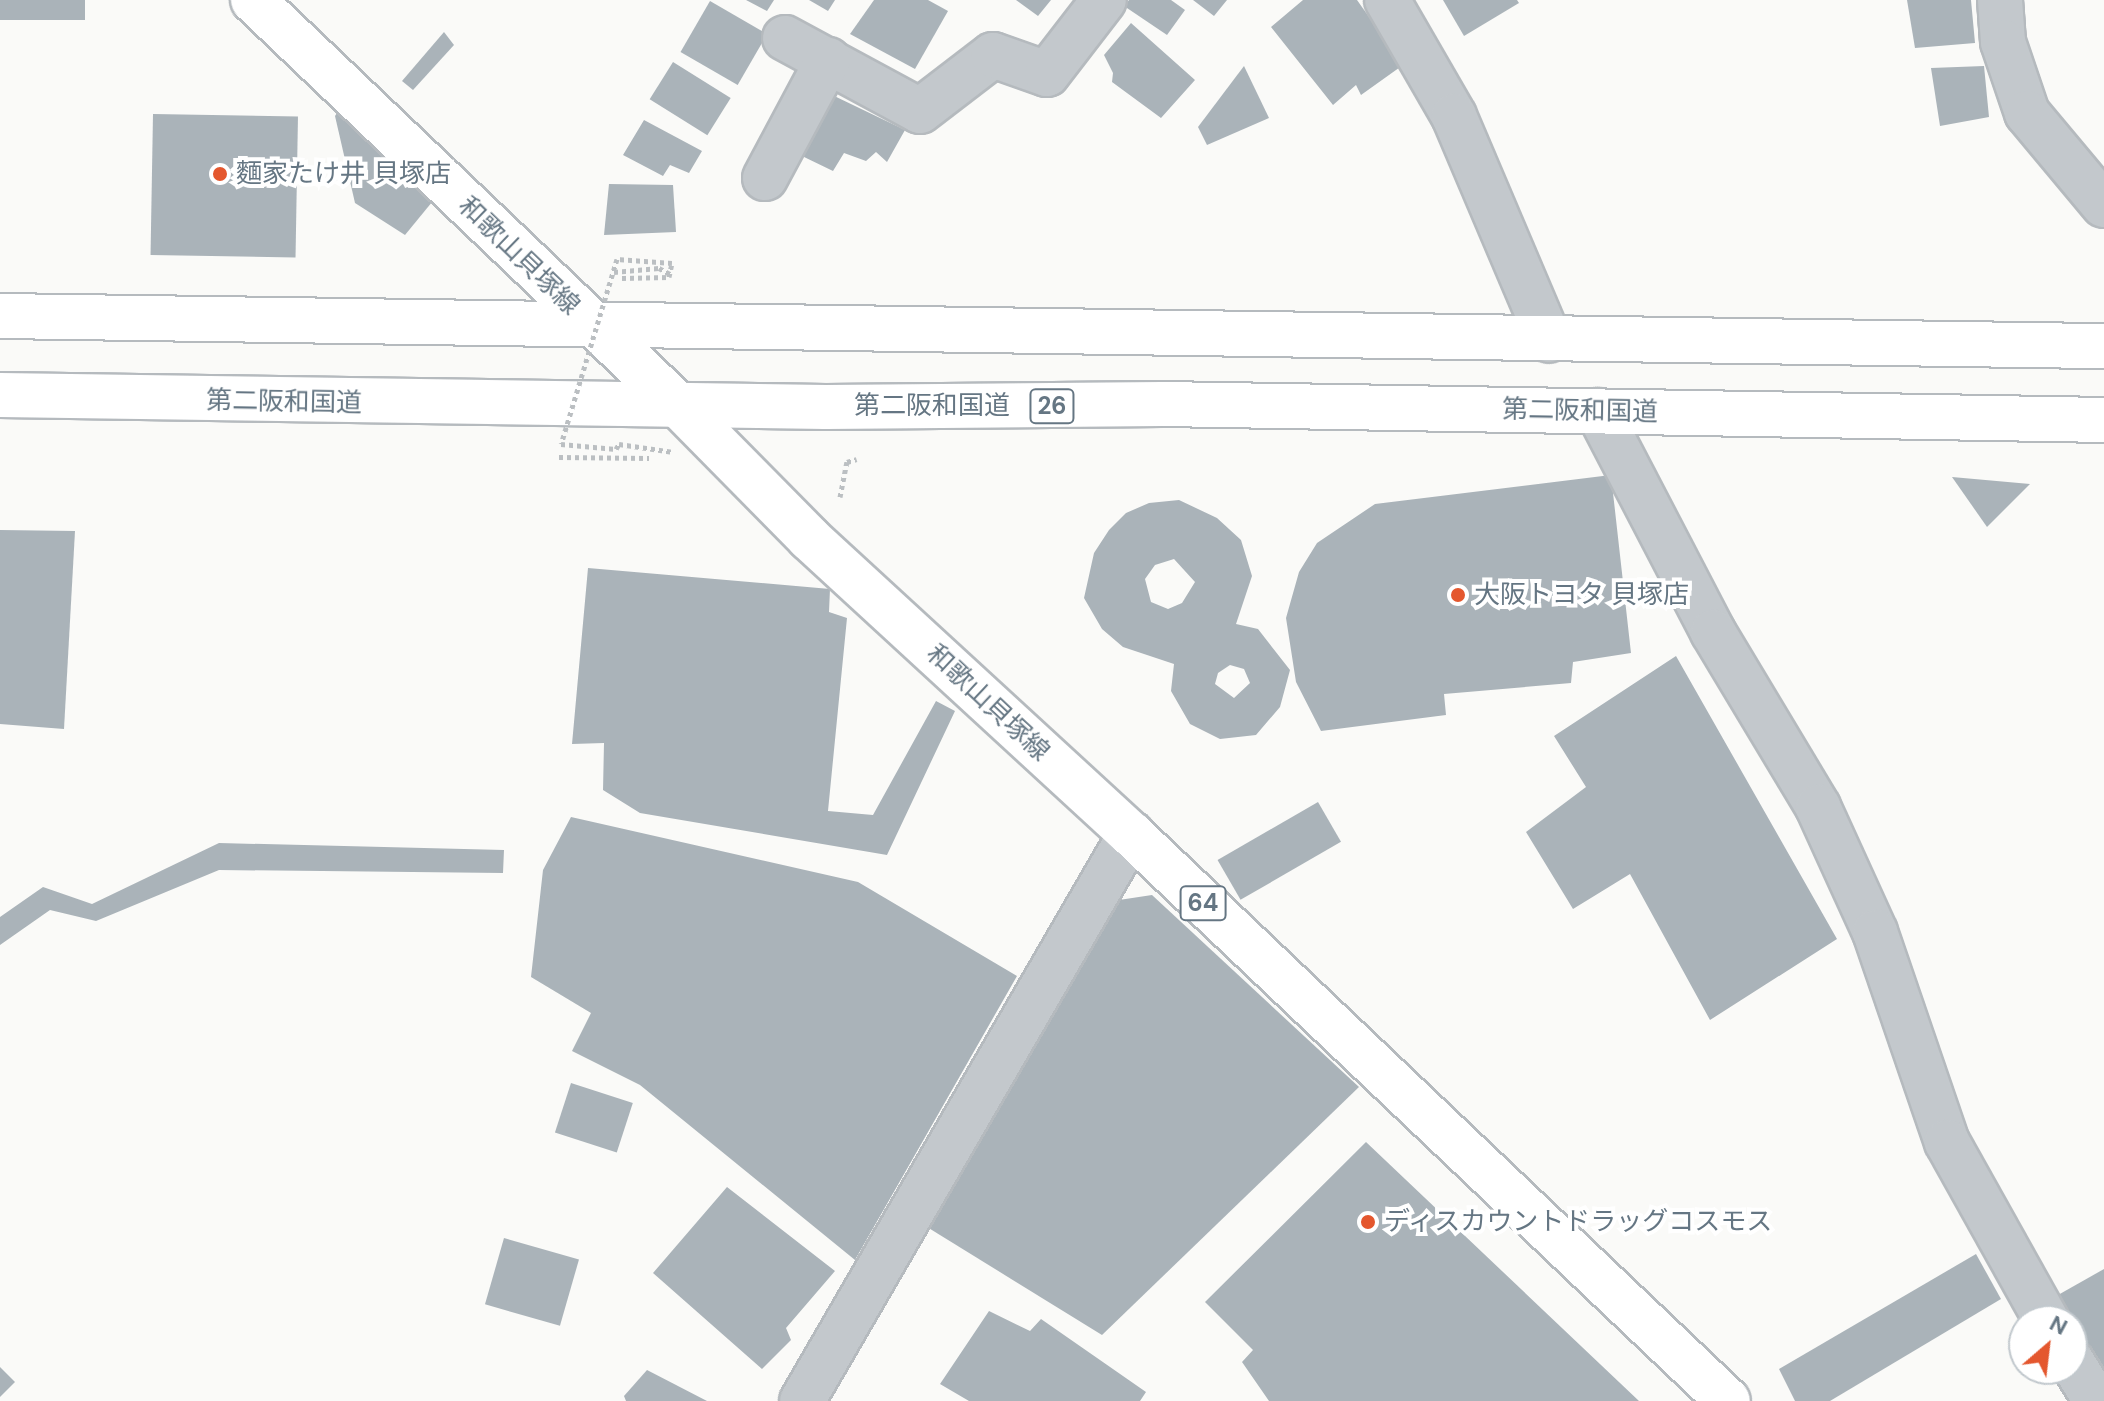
<!DOCTYPE html>
<html>
<head>
<meta charset="utf-8">
<style>
  body { margin:0 }
  #map { position:relative; width:2104px; height:1401px; overflow:hidden; background:#fafaf8; font-family:"DM Sans","Noto Sans JP",sans-serif }
  div>[style] { position:absolute }
  .building>* { inset:0; background:#aab3b9; transform-origin:0 0 }
  .path>* { height:5px; margin-top:-2.5px; transform-origin:0; background:repeating-linear-gradient(90deg,#bbbfc2 0 4px,transparent 0 8px) }
  .roads { filter:drop-shadow(2px 0 #b5babe) drop-shadow(-2px 0 #b5babe) drop-shadow(0 2px #b5babe) drop-shadow(0 -2px #b5babe) }
  .street>* { height:44px; margin:-22px; padding:0 22px; transform-origin:22px; border-radius:22px; background:#c3c8cc }
  .primary>* { height:44px; margin:-22px; padding:0 22px; transform-origin:22px; border-radius:22px; background:#fff }
  .highway>* { height:44px; margin:-22px; padding:0 22px; transform-origin:22px; border-radius:22px; background:#fff }
  .path-bridge>* { height:5px; margin-top:-2.5px; transform-origin:0; background:repeating-linear-gradient(90deg,#bbbfc2 0 4px,transparent 0 8px) }
  .dots>* { width:22px; height:22px; translate:-50% -50%; box-sizing:border-box; border:4px solid #fff; border-radius:50% }
  span { translate:-50% -50%; white-space:nowrap; text-align:center; line-height:1.15; -webkit-text-stroke:8px #fff; paint-order:stroke }
  .shield-label span { padding:2px 6px; background:#fff; border:2px solid; border-radius:6px; -webkit-text-stroke-width:0 }
  .shield-label { font-size:24px; color:#657683; font-weight:700 }
  .poi-label { font-size:26px; color:#657683 }
  .left { translate:0 -50%; text-align:left }
  .street-label { font-size:26px; color:#657683 }
  .north { position:absolute; left:2008px; top:1305px; width:80px; height:80px; box-sizing:border-box; background:#fff; border:2px solid #c1c8cd; border-radius:50%; rotate:28deg; font-size:22px; font-weight:700; line-height:32px; text-align:center; color:#657683 }
  .north::after { content:''; display:block; margin:auto; width:28px; height:36px; background:#e4572e; clip-path:polygon(50% 0,100% 100%,50% 72%,0 100%) }
</style>
</head>
<body>
<div id="map">
  <div class="building">
    <i style="left:0;top:0;width:85px;height:20px"></i>
    <i style="clip-path:polygon(746px 0,774px 0,767px 11px)"></i>
    <i style="clip-path:polygon(809px 0,835px 0,828px 11px)"></i>
    <i style="clip-path:polygon(874px 0,928px 0,948px 11px,915px 69px,850px 34px)"></i>
    <i style="clip-path:polygon(1016px 0,1051px 0,1038px 16px)"></i>
    <i style="clip-path:polygon(1129px 0,1171px 0,1185px 10px,1167px 35px,1124px 6px)"></i>
    <i style="clip-path:polygon(1193px 0,1227px 0,1214px 16px)"></i>
    <i style="clip-path:polygon(1303px 0,1357px 0,1403px 65px,1361px 95px,1356px 85px,1333px 105px,1271px 27px)"></i>
    <i style="clip-path:polygon(1443px 0,1517px 0,1519px 3px,1464px 36px)"></i>
    <i style="clip-path:polygon(1907px 0,1971px 0,1975px 43px,1915px 48px)"></i>
    <i style="left:710px;top:1px;width:66px;height:59px;rotate:30deg"></i>
    <i style="clip-path:polygon(1131px 23px,1195px 80px,1161px 118px,1112px 82px,1113px 73px,1104px 55px)"></i>
    <i style="clip-path:polygon(444px 32px,454px 45px,413px 90px,402px 81px)"></i>
    <i style="left:673px;top:62px;width:68px;height:44px;rotate:32deg"></i>
    <i style="clip-path:polygon(1244px 66px,1269px 118px,1207px 145px,1198px 127px)"></i>
    <i style="clip-path:polygon(1984px 66px,1989px 117px,1940px 126px,1931px 68px)"></i>
    <i style="clip-path:polygon(828px 93px,905px 130px,887px 162px,876px 152px,866px 161px,844px 153px,833px 171px,802px 156px)"></i>
    <i style="clip-path:polygon(343px 104px,437px 196px,405px 235px,355px 203px,335px 116px)"></i>
    <i style="left:153px;top:114px;width:145px;height:141px;rotate:1deg"></i>
    <i style="clip-path:polygon(644px 120px,702px 151px,689px 173px,670px 165px,663px 176px,623px 155px)"></i>
    <i style="clip-path:polygon(609px 184px,673px 185px,676px 232px,604px 235px)"></i>
    <i style="clip-path:polygon(1611px 475px,1631px 653px,1573px 662px,1571px 683px,1444px 694px,1446px 715px,1321px 731px,1296px 682px,1286px 618px,1299px 572px,1317px 543px,1375px 504px)"></i>
    <i style="clip-path:polygon(1952px 477px,2030px 484px,1987px 527px)"></i>
    <i style="clip-path:polygon(evenodd,1179px 500px,1217px 518px,1241px 540px,1252px 576px,1236px 624px,1258px 629px,1290px 670px,1280px 707px,1256px 735px,1220px 739px,1190px 724px,1171px 691px,1174px 664px,1123px 647px,1102px 629px,1084px 598px,1094px 553px,1109px 530px,1126px 513px,1149px 503px,1179px 500px,1174px 559px,1195px 582px,1182px 603px,1168px 609px,1151px 602px,1145px 579px,1155px 565px,1174px 559px,1179px 500px,1230px 665px,1244px 669px,1250px 683px,1234px 698px,1215px 684px,1218px 673px,1230px 665px)"></i>
    <i style="clip-path:polygon(0 530px,75px 531px,64px 729px,0 724px)"></i>
    <i style="clip-path:polygon(588px 568px,830px 589px,829px 612px,847px 618px,828px 811px,873px 815px,936px 701px,955px 711px,887px 855px,640px 813px,603px 790px,604px 743px,572px 744px)"></i>
    <i style="clip-path:polygon(1676px 656px,1837px 939px,1710px 1020px,1630px 874px,1573px 909px,1526px 832px,1586px 787px,1554px 736px)"></i>
    <i style="left:1318px;top:802px;width:46px;height:116px;rotate:60deg"></i>
    <i style="clip-path:polygon(571px 817px,858px 882px,1017px 976px,855px 1260px,640px 1085px,572px 1051px,591px 1013px,531px 977px,543px 870px)"></i>
    <i style="clip-path:polygon(219px 843px,504px 850px,503px 873px,219px 870px,96px 921px,50px 910px,0 945px,0 917px,43px 887px,92px 904px)"></i>
    <i style="clip-path:polygon(1152px 895px,1359px 1087px,1102px 1335px,927px 1227px,1119px 900px)"></i>
    <i style="left:571px;top:1083px;width:65px;height:52px;rotate:18deg"></i>
    <i style="clip-path:polygon(1366px 1142px,1639px 1401px,1269px 1401px,1242px 1362px,1253px 1350px,1205px 1302px)"></i>
    <i style="clip-path:polygon(727px 1187px,835px 1271px,786px 1328px,791px 1340px,762px 1369px,653px 1273px)"></i>
    <i style="left:504px;top:1238px;width:78px;height:69px;rotate:16deg"></i>
    <i style="clip-path:polygon(1976px 1254px,2001px 1299px,1830px 1401px,1795px 1401px,1779px 1369px)"></i>
    <i style="clip-path:polygon(2104px 1269px,2104px 1373px,2058px 1295px)"></i>
    <i style="clip-path:polygon(989px 1311px,1030px 1331px,1041px 1319px,1146px 1392px,1140px 1401px,969px 1401px,940px 1384px)"></i>
    <i style="clip-path:polygon(0 1367px,15px 1382px,0 1397px)"></i>
    <i style="clip-path:polygon(647px 1370px,707px 1401px,626px 1401px,624px 1396px)"></i>
  </div>
  <div class="path">
    <i style="left:614px;top:272px;width:45px;rotate:-5.1deg"></i>
    <i style="left:659px;top:268px;width:13px;rotate:29deg"></i>
    <i style="left:559px;top:457px;width:90px;rotate:0.6deg"></i>
    <i style="left:840px;top:497px;width:36px;rotate:-79deg"></i>
    <i style="left:847px;top:462px;width:10px;rotate:-17deg"></i>
  </div>
  <div class="roads">
    <div class="street">
      <i style="left:1387px;top:0;width:134px;rotate:60deg"></i>
      <i style="left:1454px;top:116px;width:243px;rotate:67deg"></i>
      <i style="left:2000px;top:0;width:42px;rotate:85.9deg"></i>
      <i style="left:2003px;top:42px;width:75px;rotate:71.3deg"></i>
      <i style="left:2027px;top:113px;width:120px;rotate:50.1deg"></i>
      <i style="left:785px;top:38px;width:153px;rotate:28.4deg"></i>
      <i style="left:920px;top:111px;width:92px;rotate:-37.5deg"></i>
      <i style="left:993px;top:55px;width:57px;rotate:19.4deg"></i>
      <i style="left:1047px;top:74px;width:93px;rotate:-52.4deg"></i>
      <i style="left:765px;top:178px;width:134px;rotate:-61.9deg"></i>
      <i style="left:1598px;top:411px;width:249px;rotate:62.5deg"></i>
      <i style="left:1713px;top:632px;width:204px;rotate:59deg"></i>
      <i style="left:1818px;top:807px;width:137px;rotate:65.5deg"></i>
      <i style="left:1875px;top:932px;width:222px;rotate:71.1deg"></i>
      <i style="left:1947px;top:1142px;width:205px;rotate:60.8deg"></i>
      <i style="left:2072px;top:1362px;width:46px;rotate:58.4deg"></i>
      <i style="left:802px;top:1401px;width:656px;rotate:-59.88deg"></i>
    </div>
    <div class="primary">
      <i style="left:253px;top:0;width:587px;rotate:43.62deg"></i>
      <i style="left:678px;top:405px;width:187px;rotate:45.4deg"></i>
      <i style="left:809px;top:538px;width:437px;rotate:42.6deg"></i>
      <i style="left:1131px;top:834px;width:823px;rotate:43.52deg"></i>
    </div>
    <div class="highway">
      <i style="left:0;top:316px;width:2104px;rotate:0.82deg"></i>
      <i style="left:0;top:395px;width:826px;rotate:0.83deg"></i>
      <i style="left:826px;top:407px;width:336px;rotate:-0.5deg"></i>
      <i style="left:1162px;top:404px;width:942px;rotate:0.97deg"></i>
    </div>
  </div>
  <div class="path-bridge">
    <i style="left:622px;top:278px;width:47px;rotate:-1.2deg"></i>
    <i style="left:669px;top:277px;width:14px;rotate:-78deg"></i>
    <i style="left:672px;top:263px;width:55px;rotate:-175.8deg"></i>
    <i style="left:617px;top:259px;width:193px;rotate:106.8deg"></i>
    <i style="left:561px;top:444px;width:55px;rotate:5.2deg"></i>
    <i style="left:616px;top:449px;width:6px;rotate:-59deg"></i>
    <i style="left:619px;top:444px;width:55px;rotate:8.4deg"></i>
  </div>
  <div class="dots">
    <i style="left:220px;top:174px;background:#e4572e"></i>
    <i style="left:1458px;top:595px;background:#e4572e"></i>
    <i style="left:1368px;top:1222px;background:#e4572e"></i>
  </div>
  <div class="shield-label">
    <span style="left:1052px;top:406px">26</span>
    <span style="left:1203px;top:903px">64</span>
  </div>
  <div class="poi-label">
    <span class="left" style="left:236px;top:174px">麵家たけ井 貝塚店</span>
    <span class="left" style="left:1474px;top:595px">大阪トヨタ 貝塚店</span>
    <span class="left" style="left:1384px;top:1222px">ディスカウントドラッグコスモス</span>
  </div>
  <div class="street-label">
    <span style="left:519px;top:256px;rotate:44deg">和歌山貝塚線</span>
    <span style="left:284px;top:402px;rotate:1deg">第二阪和国道</span>
    <span style="left:932px;top:406px">第二阪和国道</span>
    <span style="left:1580px;top:411px;rotate:1deg">第二阪和国道</span>
    <span style="left:988px;top:703px;rotate:43deg">和歌山貝塚線</span>
  </div>
  <div class="north">N</div>
</div>
</body>
</html>
